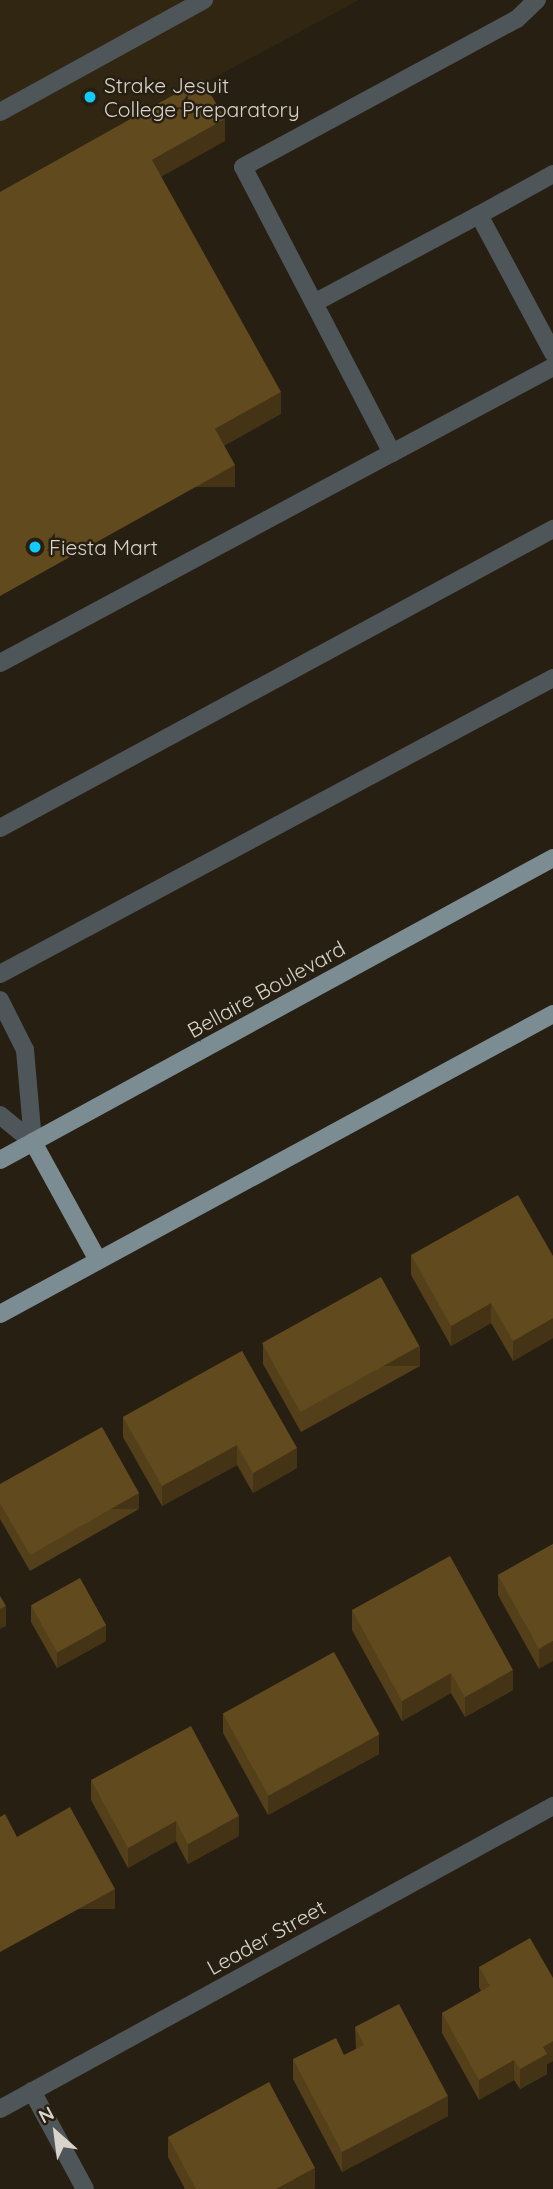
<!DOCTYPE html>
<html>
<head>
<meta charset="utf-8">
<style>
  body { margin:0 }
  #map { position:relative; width:553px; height:2189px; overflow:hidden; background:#271f12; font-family:Quicksand,sans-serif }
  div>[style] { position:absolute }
  .built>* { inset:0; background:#302612 }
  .minor>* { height:18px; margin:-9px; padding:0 9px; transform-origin:9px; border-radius:9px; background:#4e5659 }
  .major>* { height:18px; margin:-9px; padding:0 9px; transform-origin:9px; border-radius:9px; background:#7b8c92 }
  .wall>* { inset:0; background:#53401a }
  .shaded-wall>* { inset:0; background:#443415; transform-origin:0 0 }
  .building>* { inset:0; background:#614b1e; transform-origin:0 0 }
  .dots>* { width:19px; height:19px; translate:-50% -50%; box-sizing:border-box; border:4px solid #271f12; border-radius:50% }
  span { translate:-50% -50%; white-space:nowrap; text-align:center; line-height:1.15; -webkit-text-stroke:5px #271f12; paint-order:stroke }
  .poi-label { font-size:21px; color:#d8d3cb }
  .left { translate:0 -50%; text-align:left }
  .street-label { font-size:21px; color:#d8d3cb }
  .north { position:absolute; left:21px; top:2098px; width:70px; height:70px; -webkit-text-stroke:5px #271f12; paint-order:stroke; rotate:332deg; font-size:19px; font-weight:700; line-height:28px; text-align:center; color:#d8d3cb }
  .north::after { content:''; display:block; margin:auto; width:24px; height:32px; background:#d8d3cb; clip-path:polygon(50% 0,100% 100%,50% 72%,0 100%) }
</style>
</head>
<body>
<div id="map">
  <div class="built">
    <i style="clip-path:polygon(0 0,359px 0,0 193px)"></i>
  </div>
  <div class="minor">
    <i style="left:0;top:112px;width:233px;rotate:-28.8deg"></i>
    <i style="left:553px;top:174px;width:85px;rotate:151deg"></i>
    <i style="left:479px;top:215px;width:157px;rotate:61.8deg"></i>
    <i style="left:314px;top:303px;width:187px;rotate:-28.1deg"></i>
    <i style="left:392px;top:453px;width:183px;rotate:-28.1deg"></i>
    <i style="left:0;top:663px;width:445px;rotate:-28.2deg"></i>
    <i style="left:392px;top:453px;width:322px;rotate:-117.5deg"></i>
    <i style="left:243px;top:167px;width:311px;rotate:-28.4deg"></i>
    <i style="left:517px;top:19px;width:28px;rotate:-44deg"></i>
    <i style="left:0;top:828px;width:629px;rotate:-28.4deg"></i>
    <i style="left:0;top:974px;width:627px;rotate:-28.16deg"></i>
    <i style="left:0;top:1000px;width:56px;rotate:63.4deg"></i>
    <i style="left:25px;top:1050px;width:92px;rotate:85deg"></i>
    <i style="left:0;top:1115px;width:43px;rotate:39.3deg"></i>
    <i style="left:32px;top:2091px;width:111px;rotate:61.6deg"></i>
    <i style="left:0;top:2109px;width:631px;rotate:-28.72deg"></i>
  </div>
  <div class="major">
    <i style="left:33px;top:1142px;width:135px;rotate:61.2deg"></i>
    <i style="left:0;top:1160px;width:630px;rotate:-28.64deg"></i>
    <i style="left:0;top:1314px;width:629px;rotate:-28.48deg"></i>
  </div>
  <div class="wall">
    <i style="clip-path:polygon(411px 1255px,553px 1256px,553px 1338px,513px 1361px,491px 1323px,451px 1346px,411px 1275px)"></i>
    <i style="clip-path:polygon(263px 1344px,420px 1366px,301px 1432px,263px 1364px)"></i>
    <i style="clip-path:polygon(242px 1351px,297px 1468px,253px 1493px,237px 1465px,162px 1506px,123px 1437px,123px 1417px)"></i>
    <i style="clip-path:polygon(0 1484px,139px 1509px,30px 1571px,0 1519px)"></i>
    <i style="clip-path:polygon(553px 1544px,539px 1669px,498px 1595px,498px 1575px)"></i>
    <i style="clip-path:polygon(31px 1606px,106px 1641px,57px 1668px,31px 1622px)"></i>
    <i style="clip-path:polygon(352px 1610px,513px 1690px,465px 1717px,451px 1693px,402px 1721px,352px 1630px)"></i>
    <i style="clip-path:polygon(223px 1713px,379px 1754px,268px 1815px,223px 1733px)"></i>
    <i style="clip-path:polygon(91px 1780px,239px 1836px,188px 1864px,176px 1841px,128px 1868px,91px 1800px)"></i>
    <i style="clip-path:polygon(479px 1967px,553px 1978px,553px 2061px,547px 2064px,547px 2074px,520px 2089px,514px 2080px,479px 2100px,442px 2033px,442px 2013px,481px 1991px,479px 1987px)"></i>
    <i style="clip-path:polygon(355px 2027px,448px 2116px,342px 2172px,293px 2079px,293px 2059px,344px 2055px,356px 2049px)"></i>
    <i style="clip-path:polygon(168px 2137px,315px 2188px,313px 2189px,185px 2189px,168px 2157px)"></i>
  </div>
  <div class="shaded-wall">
    <i style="clip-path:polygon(225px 119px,225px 141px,152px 182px,152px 160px)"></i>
    <i style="clip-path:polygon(281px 392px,281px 414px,215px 451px,215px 429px)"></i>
    <i style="left:235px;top:465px;width:22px;height:269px;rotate:90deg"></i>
    <i style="clip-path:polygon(491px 1303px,491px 1323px,451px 1346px,451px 1326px)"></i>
    <i style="clip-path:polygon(553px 1318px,553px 1338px,513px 1361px,513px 1341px)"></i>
    <i style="left:420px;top:1346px;width:20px;height:136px;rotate:90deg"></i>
    <i style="clip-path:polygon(237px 1445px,237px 1465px,162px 1506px,162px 1486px)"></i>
    <i style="clip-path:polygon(297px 1448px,297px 1468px,253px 1493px,253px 1473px)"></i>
    <i style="left:139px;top:1493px;width:16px;height:125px;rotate:90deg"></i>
    <i style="clip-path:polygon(6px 1606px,6px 1626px,0 1629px,0 1609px)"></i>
    <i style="clip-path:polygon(106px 1625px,106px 1641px,57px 1668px,57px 1652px)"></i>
    <i style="clip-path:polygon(553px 1641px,553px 1661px,539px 1669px,539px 1649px)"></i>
    <i style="clip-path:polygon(513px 1670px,513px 1690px,465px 1717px,465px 1697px)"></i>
    <i style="clip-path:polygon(451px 1673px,451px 1693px,402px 1721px,402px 1701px)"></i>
    <i style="clip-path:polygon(379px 1734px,379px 1754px,268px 1815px,268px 1795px)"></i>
    <i style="clip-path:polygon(239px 1816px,239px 1836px,188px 1864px,188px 1844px)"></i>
    <i style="clip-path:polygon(176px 1821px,176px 1841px,128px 1868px,128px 1848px)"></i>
    <i style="left:115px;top:1889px;width:20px;height:131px;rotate:90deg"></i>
    <i style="clip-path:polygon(553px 2041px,553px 2061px,547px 2064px,547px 2074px,520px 2089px,520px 2069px,543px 2047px)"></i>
    <i style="clip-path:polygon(514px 2060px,514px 2080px,479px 2100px,479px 2080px)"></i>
    <i style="clip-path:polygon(448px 2096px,448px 2116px,342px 2172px,342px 2152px)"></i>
    <i style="clip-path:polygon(315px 2168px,315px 2188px,313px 2189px,276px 2189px)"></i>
  </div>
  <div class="building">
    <i style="clip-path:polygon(202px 79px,225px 119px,152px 160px,281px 392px,215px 429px,235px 465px,0 596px,0 192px)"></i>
    <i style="clip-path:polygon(518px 1195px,553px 1256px,553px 1318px,513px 1341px,491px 1303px,451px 1326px,411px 1255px)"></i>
    <i style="left:381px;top:1277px;width:79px;height:136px;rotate:61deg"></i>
    <i style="clip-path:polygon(242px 1351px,297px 1448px,253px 1473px,237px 1445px,162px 1486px,123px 1417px)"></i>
    <i style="clip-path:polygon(102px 1427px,139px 1493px,30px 1555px,0 1503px,0 1484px)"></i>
    <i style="clip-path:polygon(553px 1544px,553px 1641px,539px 1649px,498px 1575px)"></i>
    <i style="clip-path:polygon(450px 1556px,513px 1670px,465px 1697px,451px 1673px,402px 1701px,352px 1610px)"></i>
    <i style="left:80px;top:1578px;width:54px;height:56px;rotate:61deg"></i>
    <i style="clip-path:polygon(0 1596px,6px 1606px,0 1609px)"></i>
    <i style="left:334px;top:1652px;width:94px;height:127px;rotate:61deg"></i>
    <i style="clip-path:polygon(191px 1726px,239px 1816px,188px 1844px,176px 1821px,128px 1848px,91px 1780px)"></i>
    <i style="clip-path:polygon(70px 1807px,115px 1889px,0 1952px,0 1817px,5px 1814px,17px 1837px)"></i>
    <i style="clip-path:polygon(530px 1938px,553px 1978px,553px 2041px,543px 2047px,547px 2054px,520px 2069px,514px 2060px,479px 2080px,442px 2013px,490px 1986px,479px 1967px)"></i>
    <i style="clip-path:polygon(399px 2004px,448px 2096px,342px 2152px,293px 2059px,336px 2038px,344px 2055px,364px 2045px,355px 2027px)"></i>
    <i style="clip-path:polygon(269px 2082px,315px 2168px,276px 2189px,196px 2189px,168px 2137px)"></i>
  </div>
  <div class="dots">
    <i style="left:90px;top:97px;background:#12cafb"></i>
    <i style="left:35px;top:547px;background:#12cafb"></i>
  </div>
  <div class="poi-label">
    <span class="left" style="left:104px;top:97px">Strake Jesuit<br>College Preparatory</span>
    <span class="left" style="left:49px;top:547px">Fiesta Mart</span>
  </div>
  <div class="street-label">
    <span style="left:266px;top:989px;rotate:-29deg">Bellaire Boulevard</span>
    <span style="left:266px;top:1937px;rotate:-29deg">Leader Street</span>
  </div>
  <div class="north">N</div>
</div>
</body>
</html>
